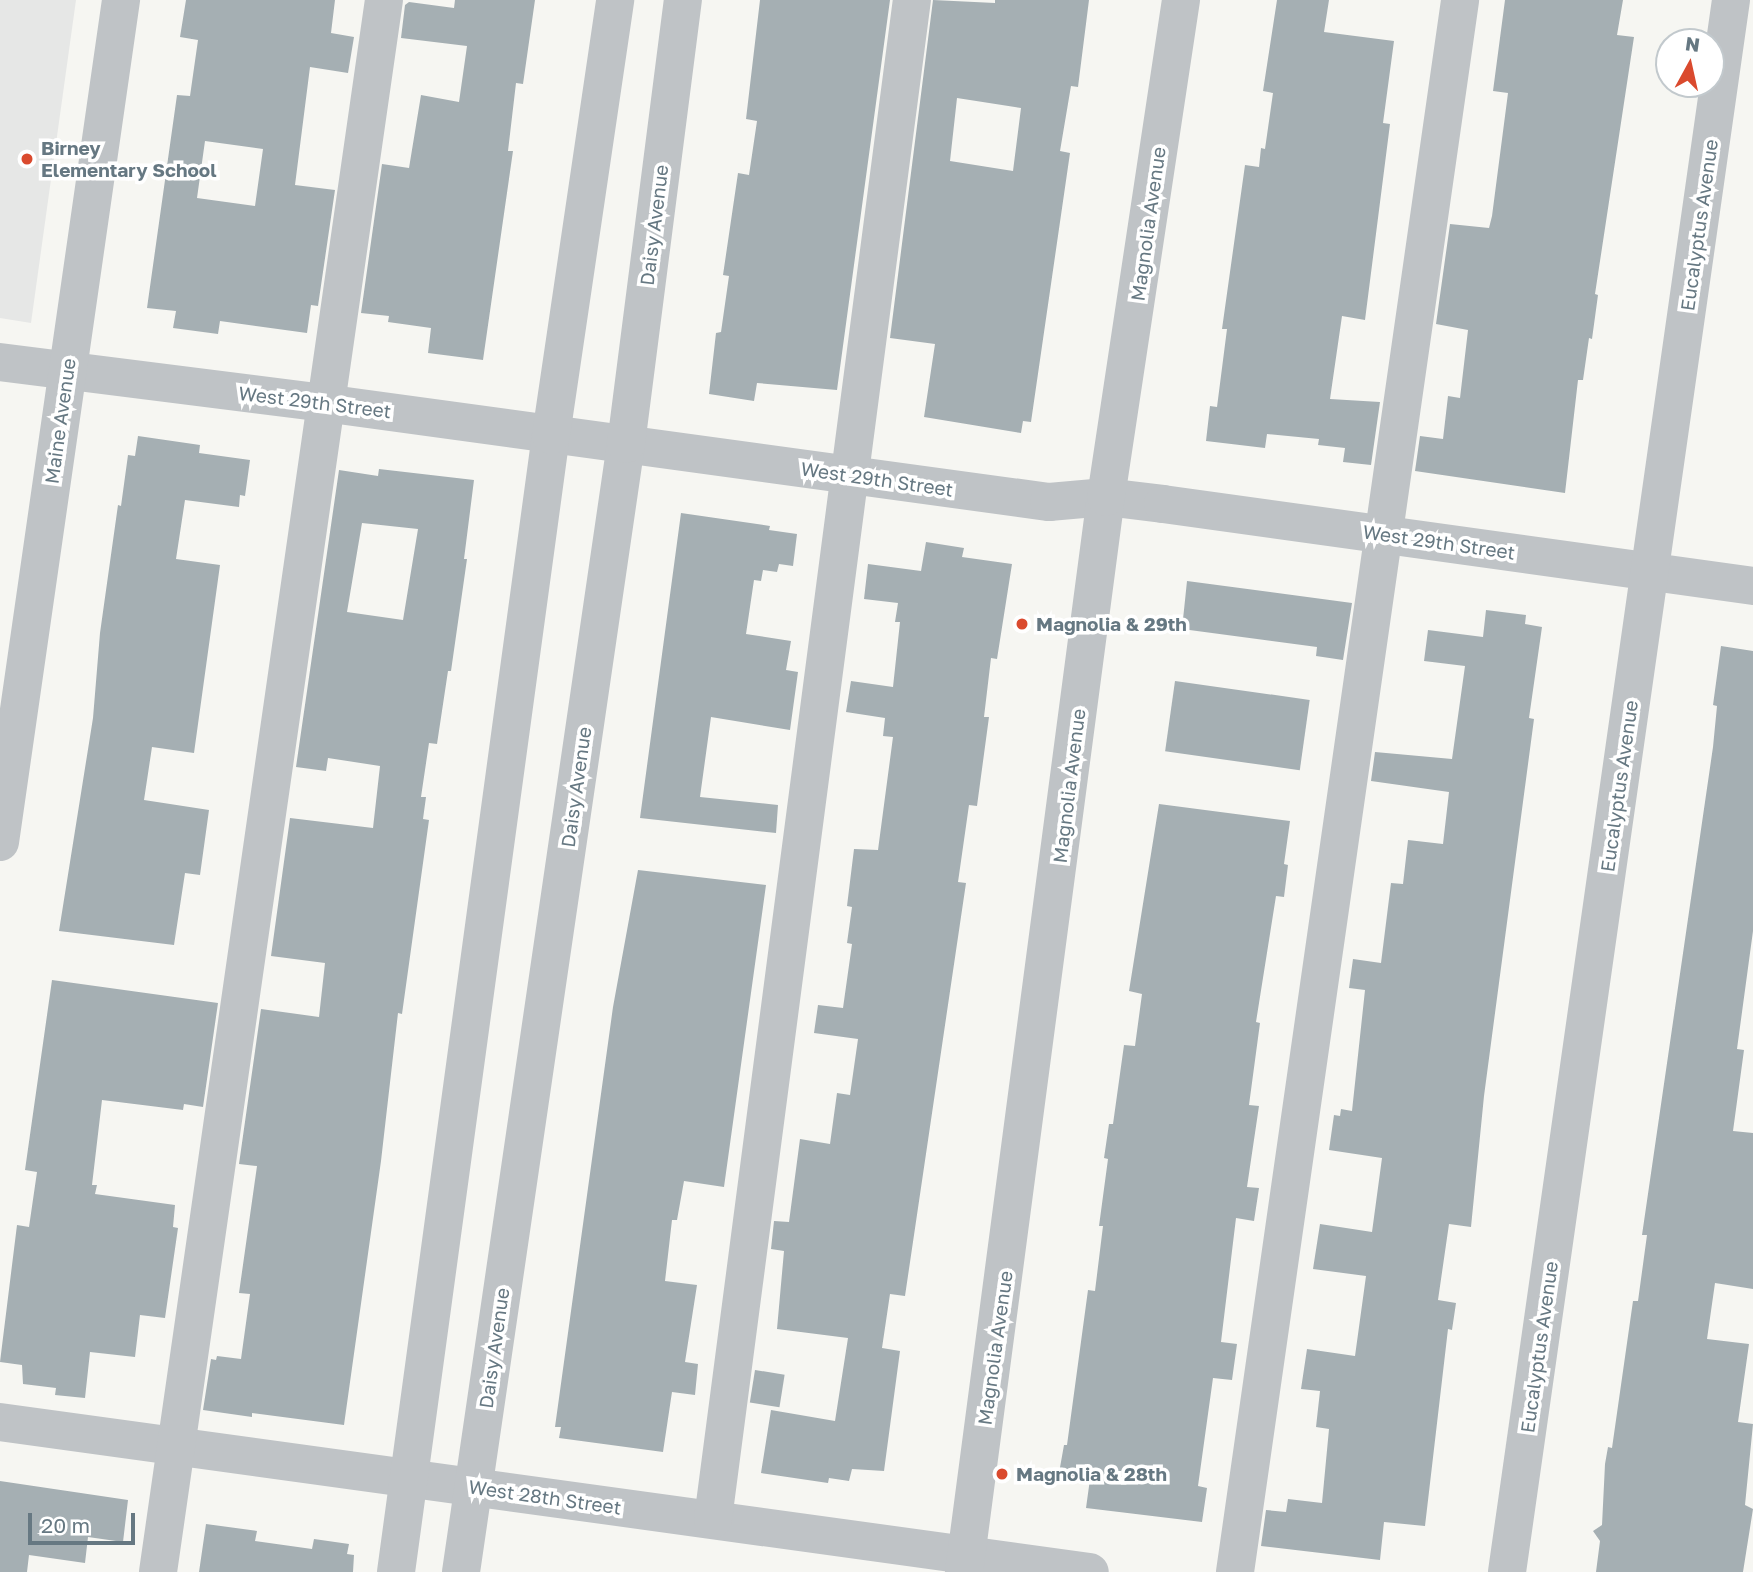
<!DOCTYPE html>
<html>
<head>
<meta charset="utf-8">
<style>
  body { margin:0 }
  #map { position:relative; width:1753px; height:1572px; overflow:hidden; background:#f6f6f2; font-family:"Golos Text",sans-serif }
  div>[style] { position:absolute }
  .built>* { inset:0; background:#e6e7e6 }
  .building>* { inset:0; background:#a5afb3; transform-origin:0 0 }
  .minor>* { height:38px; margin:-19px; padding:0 19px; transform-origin:19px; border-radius:19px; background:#bfc3c6 }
  .dots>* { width:19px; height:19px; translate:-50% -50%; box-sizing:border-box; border:4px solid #fff; border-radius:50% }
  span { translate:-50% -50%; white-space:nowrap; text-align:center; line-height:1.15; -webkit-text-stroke:7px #fff; paint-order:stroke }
  .poi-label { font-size:19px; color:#667882; font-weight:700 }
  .left { translate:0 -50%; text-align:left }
  .street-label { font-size:19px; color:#667882 }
  .north { position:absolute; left:1655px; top:28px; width:70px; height:70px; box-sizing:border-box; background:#fff; border:2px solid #c2c9cd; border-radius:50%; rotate:8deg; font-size:19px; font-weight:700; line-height:28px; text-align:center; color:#667882 }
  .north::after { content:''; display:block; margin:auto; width:24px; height:32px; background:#da4a2e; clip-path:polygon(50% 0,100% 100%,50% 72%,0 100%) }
  .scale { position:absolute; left:28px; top:1513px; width:107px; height:32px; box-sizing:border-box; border:4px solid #667882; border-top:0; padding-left:9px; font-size:21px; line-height:24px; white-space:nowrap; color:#667882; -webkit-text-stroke:5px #fff; paint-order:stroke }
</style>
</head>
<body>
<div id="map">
  <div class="built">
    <i style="clip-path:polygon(0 0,76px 0,31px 323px,0 318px)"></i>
  </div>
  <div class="building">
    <i style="clip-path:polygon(evenodd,186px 0,335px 0,331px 33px,354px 37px,348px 73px,310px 67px,295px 185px,335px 190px,318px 306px,311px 305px,307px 333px,220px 321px,218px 334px,173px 328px,176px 311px,147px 308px,177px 95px,190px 96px,198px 40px,180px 37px,186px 0,205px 141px,263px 149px,255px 206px,197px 198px,205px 141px)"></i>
    <i style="clip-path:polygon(455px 0,535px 0,523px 84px,516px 83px,508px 151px,513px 151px,483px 360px,428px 353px,431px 328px,388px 322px,389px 316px,361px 313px,382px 164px,409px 168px,421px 95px,459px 102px,467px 46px,401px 38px,405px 5px,409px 2px,454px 8px)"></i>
    <i style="clip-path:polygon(760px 0,890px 0,837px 390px,757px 383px,754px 401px,709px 394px,716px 333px,721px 332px,729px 276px,723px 275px,738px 173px,749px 175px,757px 121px,746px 119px)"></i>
    <i style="clip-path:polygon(evenodd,933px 0,995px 3px,995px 0,1089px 0,1078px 87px,1071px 86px,1060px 151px,1070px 153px,1031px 422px,1023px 421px,1021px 433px,924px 417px,935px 344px,890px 338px,933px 0,957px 98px,1021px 108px,1013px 171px,950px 161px,957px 98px)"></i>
    <i style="clip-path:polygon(1277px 0,1329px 0,1324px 32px,1394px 41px,1383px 123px,1390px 124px,1365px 320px,1342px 316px,1330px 399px,1380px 402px,1371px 465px,1343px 462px,1345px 448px,1318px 445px,1319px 439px,1267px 434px,1265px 448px,1206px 441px,1210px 406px,1217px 407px,1227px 329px,1222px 329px,1245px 165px,1259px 167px,1261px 148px,1265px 149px,1273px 93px,1263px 91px)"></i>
    <i style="clip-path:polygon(1505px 0,1623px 0,1617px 35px,1634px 37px,1595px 294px,1598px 295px,1592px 339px,1589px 338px,1583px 380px,1578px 380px,1565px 493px,1415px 471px,1420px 436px,1443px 439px,1448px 396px,1460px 398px,1468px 330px,1436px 324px,1450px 224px,1489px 228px,1492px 216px,1508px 93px,1493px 91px)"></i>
    <i style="clip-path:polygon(138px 436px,200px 445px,199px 453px,250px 460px,245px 496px,240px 495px,239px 507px,185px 500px,176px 559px,220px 565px,194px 753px,152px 747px,144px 800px,209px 810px,200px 875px,185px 873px,174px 945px,59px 931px,93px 718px,100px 633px,118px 505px,121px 506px,128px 455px,135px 456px)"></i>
    <i style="clip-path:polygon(evenodd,379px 469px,474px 480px,464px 559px,467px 559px,451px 671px,448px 671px,437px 744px,429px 743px,421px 797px,426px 797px,423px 819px,429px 820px,402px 1014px,398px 1013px,381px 1161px,344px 1425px,252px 1413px,252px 1417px,203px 1410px,211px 1359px,216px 1360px,217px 1356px,241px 1359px,250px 1294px,239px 1293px,257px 1166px,239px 1164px,261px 1009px,319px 1017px,325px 963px,271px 956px,290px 818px,373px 828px,380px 766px,328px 758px,326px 771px,296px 767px,339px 470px,378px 476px,379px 469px,362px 523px,418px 529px,403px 620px,347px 612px,362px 523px)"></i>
    <i style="clip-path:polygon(681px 513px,770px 526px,769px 530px,797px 534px,793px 566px,779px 564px,777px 572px,763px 570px,761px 581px,754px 580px,746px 634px,791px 641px,786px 670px,798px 672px,790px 730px,711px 717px,700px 797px,778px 805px,776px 833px,640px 818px)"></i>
    <i style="clip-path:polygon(926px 542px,964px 548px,962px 557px,1012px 564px,997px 659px,991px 658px,984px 717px,989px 717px,977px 806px,969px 805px,958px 882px,966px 883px,905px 1296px,890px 1294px,882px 1348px,900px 1351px,884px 1471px,852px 1469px,849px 1481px,829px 1478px,828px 1483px,761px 1473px,771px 1410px,835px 1421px,848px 1338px,777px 1329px,784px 1251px,771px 1249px,774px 1221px,789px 1222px,800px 1139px,830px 1144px,837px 1093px,850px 1095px,858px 1039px,814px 1033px,818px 1005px,843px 1008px,852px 944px,847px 943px,852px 907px,847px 906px,854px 849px,878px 850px,893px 737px,883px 736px,885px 718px,846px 712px,851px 681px,893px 687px,900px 622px,895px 622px,898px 603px,864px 599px,868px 564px,921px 571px)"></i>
    <i style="clip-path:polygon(1187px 581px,1352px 603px,1343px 660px,1316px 656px,1317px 647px,1182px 629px)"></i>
    <i style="clip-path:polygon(1486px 610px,1526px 615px,1525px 624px,1542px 627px,1529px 718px,1534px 719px,1484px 1096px,1471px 1227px,1449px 1224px,1438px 1300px,1456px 1303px,1452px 1330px,1448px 1329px,1425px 1526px,1384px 1522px,1380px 1560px,1261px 1546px,1266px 1510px,1286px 1512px,1288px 1499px,1322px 1503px,1329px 1429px,1316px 1427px,1320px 1391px,1301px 1389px,1307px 1349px,1355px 1356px,1366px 1276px,1313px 1269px,1320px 1224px,1372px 1232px,1382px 1158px,1329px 1150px,1334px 1115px,1340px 1116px,1341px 1109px,1352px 1111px,1365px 990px,1349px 988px,1353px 959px,1381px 963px,1391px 883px,1403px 884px,1408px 840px,1443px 844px,1449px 792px,1371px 781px,1375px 752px,1452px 759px,1465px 666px,1424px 661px,1428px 630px,1483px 637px)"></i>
    <i style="clip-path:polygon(1721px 646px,1753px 651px,1753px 931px,1737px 1049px,1744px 1050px,1733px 1131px,1753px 1133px,1753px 1289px,1715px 1283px,1707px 1339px,1749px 1344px,1738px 1422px,1753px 1424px,1745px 1505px,1753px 1509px,1743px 1572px,1596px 1572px,1600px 1541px,1593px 1531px,1602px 1525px,1605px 1464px,1608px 1447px,1612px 1448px,1633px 1301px,1638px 1301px,1647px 1235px,1642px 1235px,1713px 747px,1717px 706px,1713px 705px)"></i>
    <i style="left:1175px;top:681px;width:136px;height:71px;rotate:8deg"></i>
    <i style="clip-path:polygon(1159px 804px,1290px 821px,1284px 864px,1288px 865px,1284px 897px,1276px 896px,1256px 1022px,1260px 1023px,1249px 1105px,1259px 1106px,1247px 1187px,1259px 1188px,1254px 1221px,1236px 1218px,1221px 1342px,1237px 1344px,1232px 1380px,1213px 1378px,1198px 1486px,1207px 1488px,1202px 1522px,1086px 1508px,1090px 1479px,1059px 1473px,1064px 1445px,1067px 1445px,1088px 1290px,1095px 1291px,1103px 1226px,1099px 1226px,1108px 1159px,1104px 1158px,1109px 1124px,1113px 1124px,1124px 1045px,1135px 1046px,1142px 994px,1129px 991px)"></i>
    <i style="clip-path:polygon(638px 870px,766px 885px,724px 1187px,684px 1181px,677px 1220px,672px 1220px,665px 1281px,697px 1285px,685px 1362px,698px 1364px,695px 1395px,672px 1392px,663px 1452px,559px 1438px,561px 1427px,555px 1427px,613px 1007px)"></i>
    <i style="clip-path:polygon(52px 980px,218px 1003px,203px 1107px,184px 1104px,183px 1110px,102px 1100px,92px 1185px,97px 1185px,95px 1194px,175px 1205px,173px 1227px,178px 1228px,165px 1318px,140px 1315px,135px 1357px,90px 1352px,85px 1398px,55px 1395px,56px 1388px,23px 1384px,22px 1365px,0 1362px,17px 1225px,29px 1227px,37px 1172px,25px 1170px)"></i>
    <i style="left:755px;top:1370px;width:30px;height:33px;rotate:9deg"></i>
    <i style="clip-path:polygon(0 1481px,128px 1500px,123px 1542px,88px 1537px,85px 1563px,29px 1555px,27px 1572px,0 1572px)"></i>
    <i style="clip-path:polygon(206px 1524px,257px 1531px,255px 1541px,312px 1549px,314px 1539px,349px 1544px,347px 1554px,354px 1555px,353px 1572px,199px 1572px)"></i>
  </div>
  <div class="minor">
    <i style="left:0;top:362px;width:327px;rotate:7.2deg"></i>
    <i style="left:324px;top:403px;width:732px;rotate:7.78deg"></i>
    <i style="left:1049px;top:502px;width:57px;rotate:-5deg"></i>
    <i style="left:1106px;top:497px;width:57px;rotate:7deg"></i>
    <i style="left:1163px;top:504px;width:596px;rotate:7.91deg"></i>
    <i style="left:0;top:842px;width:851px;rotate:-81.82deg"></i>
    <i style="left:0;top:1422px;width:1100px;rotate:7.84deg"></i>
    <i style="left:713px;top:1519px;width:1532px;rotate:-82.54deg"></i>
    <i style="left:158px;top:1572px;width:1588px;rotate:-81.82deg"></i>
    <i style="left:396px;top:1572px;width:1148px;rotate:-82.24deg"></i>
    <i style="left:551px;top:435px;width:440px;rotate:-81.6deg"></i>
    <i style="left:461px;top:1572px;width:1140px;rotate:-81.68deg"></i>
    <i style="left:626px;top:444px;width:448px;rotate:-82.7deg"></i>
    <i style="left:964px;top:1572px;width:1084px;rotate:-82.48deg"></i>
    <i style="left:1106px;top:497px;width:503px;rotate:-81.42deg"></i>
    <i style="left:1235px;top:1572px;width:1588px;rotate:-81.85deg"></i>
    <i style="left:1507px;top:1572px;width:1588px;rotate:-81.89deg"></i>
  </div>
  <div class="dots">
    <i style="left:27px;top:159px;background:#da4a2e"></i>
    <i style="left:1022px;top:624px;background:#da4a2e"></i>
    <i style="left:1002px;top:1474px;background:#da4a2e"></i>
  </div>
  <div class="poi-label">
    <span class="left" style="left:41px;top:159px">Birney<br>Elementary School</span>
    <span class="left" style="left:1036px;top:624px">Magnolia &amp; 29th</span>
    <span class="left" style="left:1016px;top:1474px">Magnolia &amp; 28th</span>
  </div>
  <div class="street-label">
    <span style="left:1148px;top:224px;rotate:-82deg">Magnolia Avenue</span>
    <span style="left:654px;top:225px;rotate:-83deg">Daisy Avenue</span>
    <span style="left:1699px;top:225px;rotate:-82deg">Eucalyptus Avenue</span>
    <span style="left:315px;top:402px;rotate:7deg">West 29th Street</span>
    <span style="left:60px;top:421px;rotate:-82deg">Maine Avenue</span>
    <span style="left:877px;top:479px;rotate:8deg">West 29th Street</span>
    <span style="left:1439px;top:542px;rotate:8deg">West 29th Street</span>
    <span style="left:1069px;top:786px;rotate:-83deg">Magnolia Avenue</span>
    <span style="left:1619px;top:786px;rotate:-82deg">Eucalyptus Avenue</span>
    <span style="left:576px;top:787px;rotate:-82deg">Daisy Avenue</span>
    <span style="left:1539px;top:1347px;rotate:-82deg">Eucalyptus Avenue</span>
    <span style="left:494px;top:1348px;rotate:-82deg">Daisy Avenue</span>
    <span style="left:995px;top:1348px;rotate:-82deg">Magnolia Avenue</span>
    <span style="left:545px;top:1497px;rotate:8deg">West 28th Street</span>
  </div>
  <div class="north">N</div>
  <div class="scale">20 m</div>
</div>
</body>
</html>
